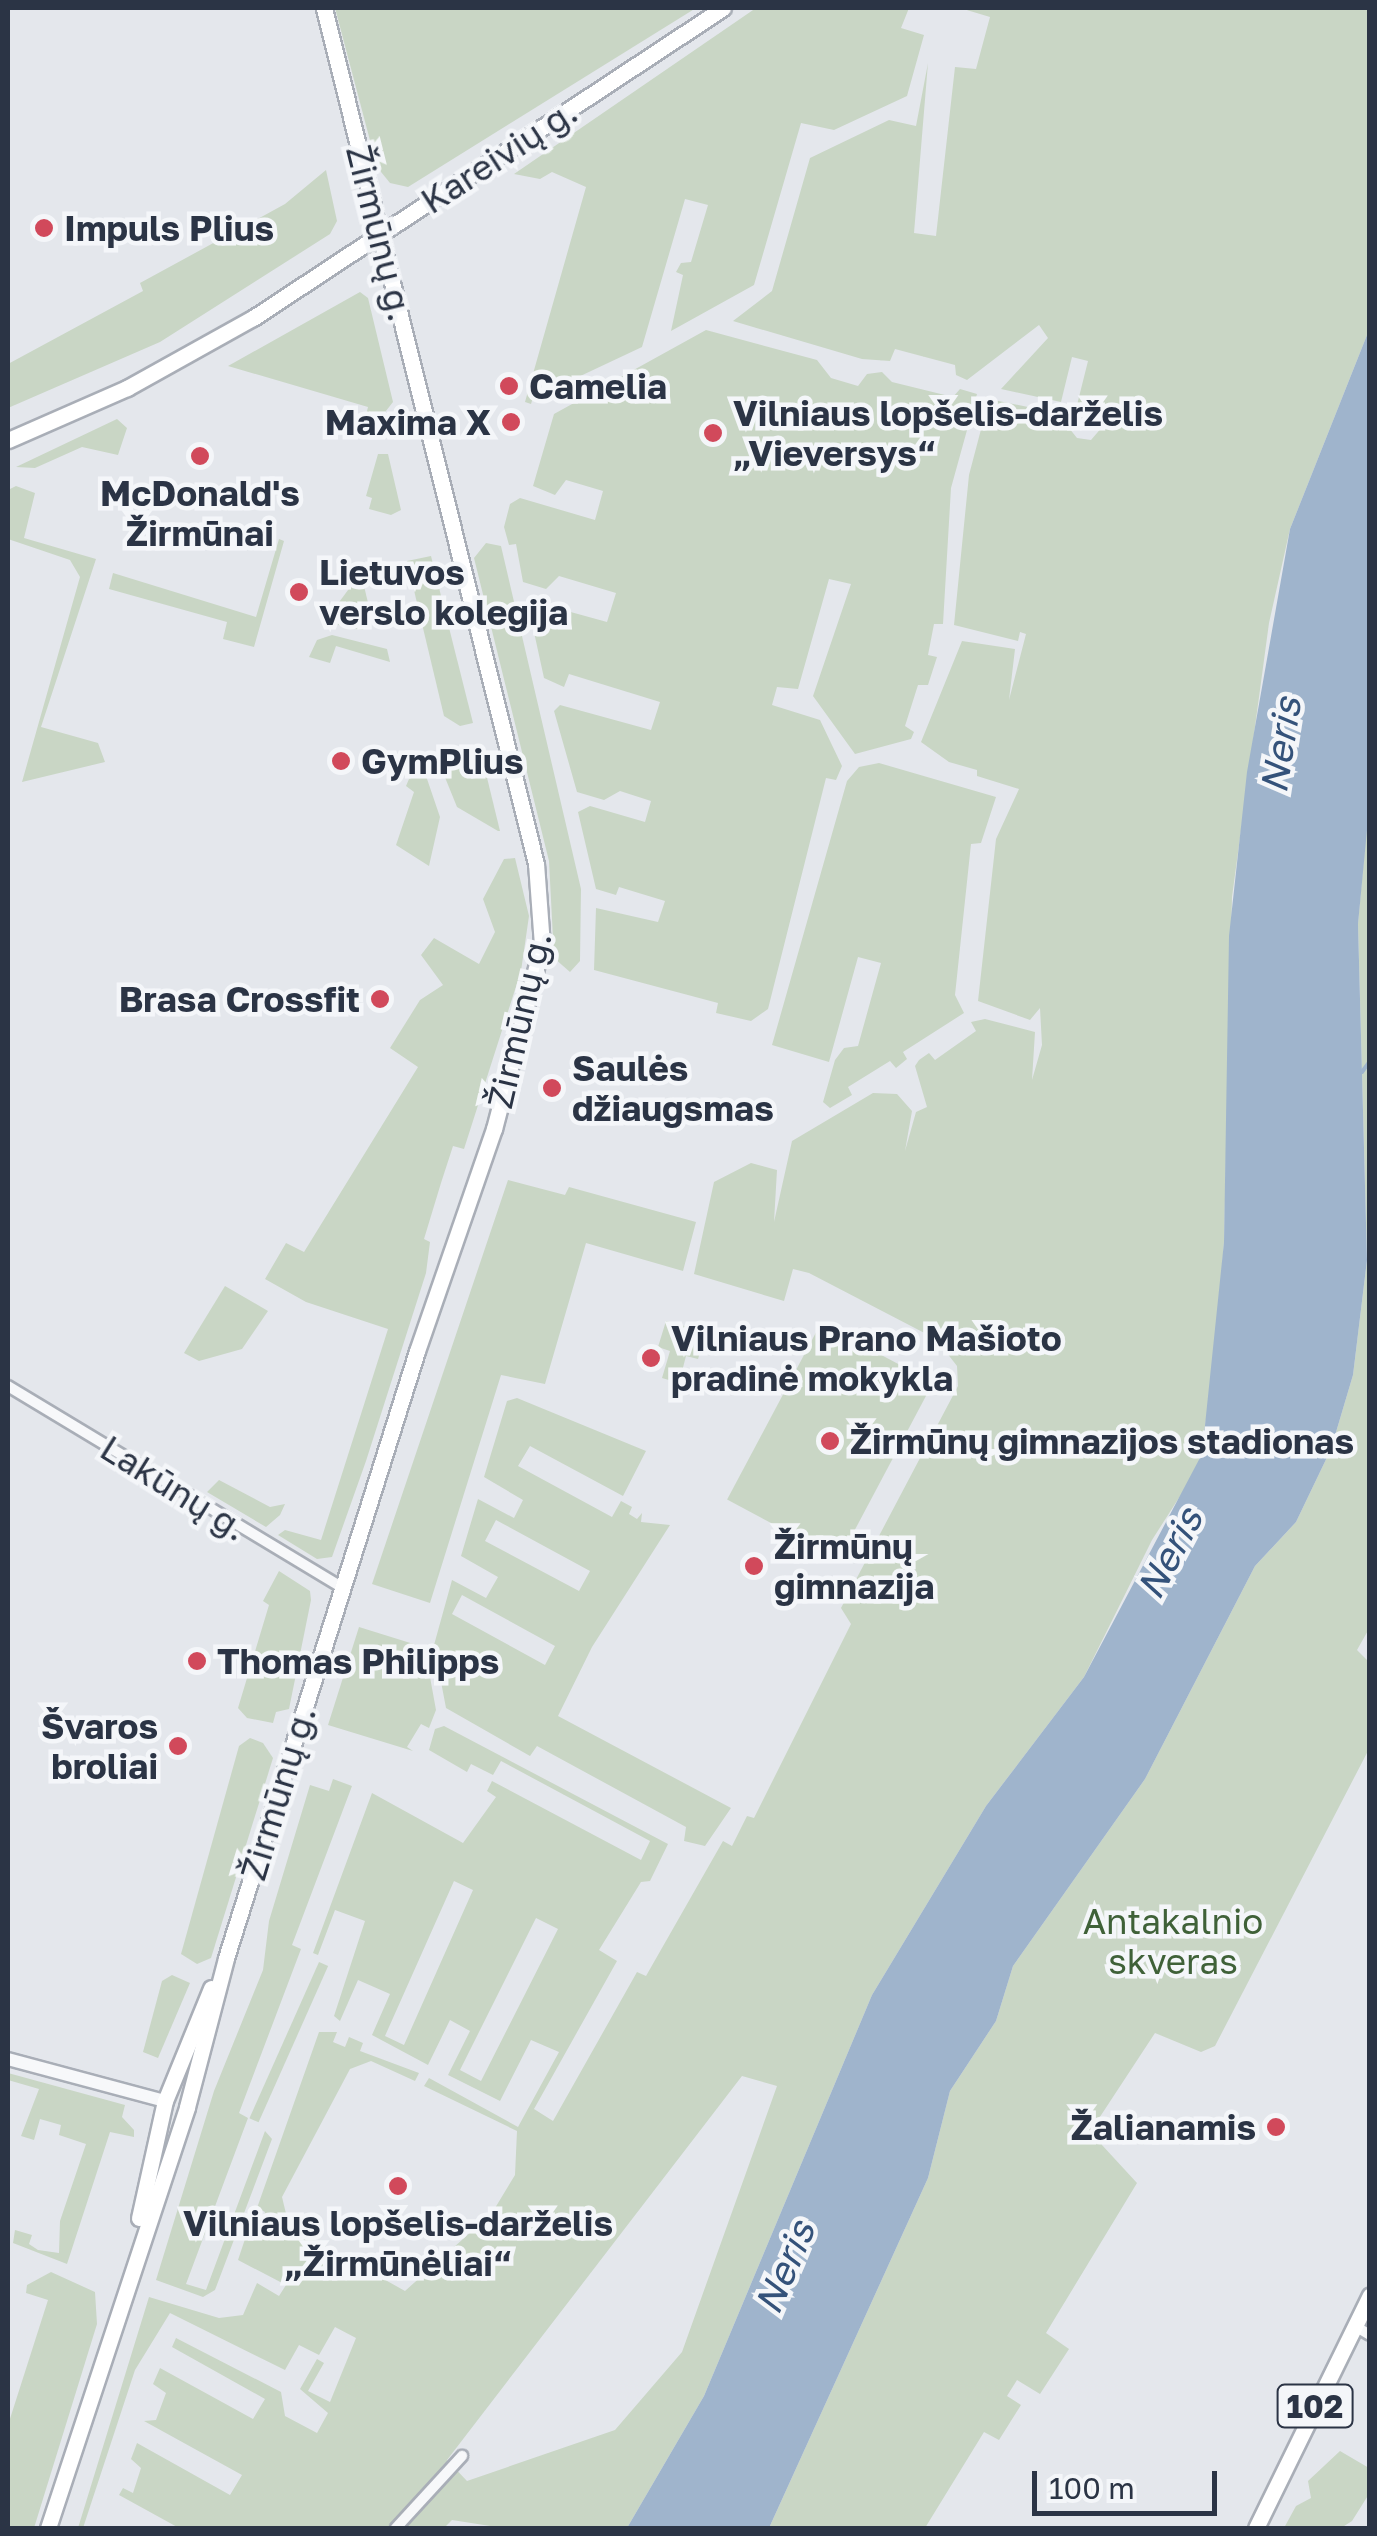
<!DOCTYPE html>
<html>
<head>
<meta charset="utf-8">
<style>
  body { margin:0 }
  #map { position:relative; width:1377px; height:2536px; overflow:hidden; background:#e4e7ec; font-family:"Golos Text",sans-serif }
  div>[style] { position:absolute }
  .green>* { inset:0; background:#c9d6c5; transform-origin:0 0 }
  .water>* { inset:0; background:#9fb4cc }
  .stream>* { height:4px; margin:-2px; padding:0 2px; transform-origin:2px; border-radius:2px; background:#9fb4cc }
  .roads { filter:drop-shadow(2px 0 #a9aeb7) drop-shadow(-2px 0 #a9aeb7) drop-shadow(0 2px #a9aeb7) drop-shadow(0 -2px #a9aeb7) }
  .minor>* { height:10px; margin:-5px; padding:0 5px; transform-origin:5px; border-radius:5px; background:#f7f8fa }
  .tertiary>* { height:12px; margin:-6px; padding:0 6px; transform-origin:6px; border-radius:6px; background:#f7f8fa }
  .primary>* { height:15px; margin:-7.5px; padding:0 7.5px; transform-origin:7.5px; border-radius:7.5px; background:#fff }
  .dots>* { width:28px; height:28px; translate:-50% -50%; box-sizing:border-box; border:5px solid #f4f6f9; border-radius:50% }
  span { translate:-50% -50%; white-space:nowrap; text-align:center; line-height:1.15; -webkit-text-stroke:9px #f4f6f9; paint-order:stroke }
  .shield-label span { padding:2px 8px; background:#f4f6f9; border:2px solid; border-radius:8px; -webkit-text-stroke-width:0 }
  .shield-label { font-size:32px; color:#2b3445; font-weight:700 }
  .street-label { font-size:35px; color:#2b3445 }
  .poi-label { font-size:35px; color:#2b3445; font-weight:700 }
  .left { translate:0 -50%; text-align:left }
  .right { translate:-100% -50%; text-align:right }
  .park-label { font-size:35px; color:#3f6138 }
  .water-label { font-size:38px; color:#34527a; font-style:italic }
  .frame { position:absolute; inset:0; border:10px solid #2b3445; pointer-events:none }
  .scale { position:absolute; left:1032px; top:2471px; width:185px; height:45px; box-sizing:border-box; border:5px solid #2b3445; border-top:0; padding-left:12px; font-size:30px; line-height:35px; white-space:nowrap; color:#2b3445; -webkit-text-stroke:8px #f4f6f9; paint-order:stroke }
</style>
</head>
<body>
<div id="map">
  <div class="green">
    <i style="clip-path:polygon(335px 8px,696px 8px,408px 187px,390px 183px,377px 167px)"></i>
    <i style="clip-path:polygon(756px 8px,909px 8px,901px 28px,924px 35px,907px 96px,834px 130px,801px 123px,754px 285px,671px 331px,683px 275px,676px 272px,681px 263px,691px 262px,708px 205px,685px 199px,642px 347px,557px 387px,538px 381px,531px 404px,525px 402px,586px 187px,552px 172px,540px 179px,514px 174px)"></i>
    <i style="clip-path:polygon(evenodd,960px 8px,1369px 8px,1369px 330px,1290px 529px,1269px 623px,1232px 897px,1224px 1242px,1214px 1371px,1198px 1468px,1152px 1540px,1084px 1677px,986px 1806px,872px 1995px,704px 2396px,627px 2528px,503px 2528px,452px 2520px,444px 2528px,179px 2528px,119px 2495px,123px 2488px,133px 2493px,141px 2468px,131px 2459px,137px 2443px,230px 2495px,242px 2475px,144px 2421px,156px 2420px,166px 2393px,153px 2384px,160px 2368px,253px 2419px,265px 2399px,172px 2347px,176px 2338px,281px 2392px,285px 2416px,317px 2433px,328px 2413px,300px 2389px,317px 2359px,324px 2363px,308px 2391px,330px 2402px,356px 2338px,335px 2327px,319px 2355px,299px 2345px,285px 2370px,170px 2313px,135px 2370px,83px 2528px,78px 2528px,149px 2297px,219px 2318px,243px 2315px,257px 2283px,279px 2296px,286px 2285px,238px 2260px,248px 2230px,258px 2232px,265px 2212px,257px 2208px,319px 2032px,337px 2032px,333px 2042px,345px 2047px,349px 2037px,363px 2043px,360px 2051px,419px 2073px,415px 2081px,371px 2061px,350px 2069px,282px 2197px,289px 2226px,405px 2291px,492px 2213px,515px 2175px,517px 2131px,424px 2086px,429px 2078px,518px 2127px,559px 2052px,531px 2040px,500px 2101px,448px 2075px,470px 2031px,450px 2020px,428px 2065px,372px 2035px,390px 1994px,358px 1980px,340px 2021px,334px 2016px,365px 1921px,335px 1910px,318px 1955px,313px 1953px,372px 1793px,463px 1843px,496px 1797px,487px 1791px,492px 1781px,641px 1860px,650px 1841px,501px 1761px,493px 1775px,471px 1764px,467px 1772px,429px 1750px,435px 1729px,444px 1726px,668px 1844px,650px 1881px,641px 1882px,599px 1950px,617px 1961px,534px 2109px,553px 2121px,637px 1972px,646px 1976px,723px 1841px,732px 1846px,747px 1816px,754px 1818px,851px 1624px,841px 1608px,958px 1386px,957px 1366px,936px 1339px,809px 1273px,793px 1269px,784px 1301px,694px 1274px,714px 1182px,751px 1163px,777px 1170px,774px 1222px,792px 1141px,873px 1093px,897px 1094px,912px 1111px,905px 1151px,916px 1112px,927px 1107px,915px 1066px,919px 1060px,929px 1053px,935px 1060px,976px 1031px,971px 1022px,985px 1019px,1035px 1032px,1032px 1080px,1042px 1045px,1040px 1008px,1030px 1020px,978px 1001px,996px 839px,1019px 789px,977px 776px,977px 770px,949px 762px,921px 742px,962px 641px,1015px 649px,1009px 700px,1026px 634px,1020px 632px,1018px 641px,954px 625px,969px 475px,989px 399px,1057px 413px,1077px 438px,1091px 440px,1103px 426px,1095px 409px,1077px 405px,1088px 361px,1072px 357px,1061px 402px,1001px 389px,1048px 338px,1039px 325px,967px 380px,956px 375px,955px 365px,895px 349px,890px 361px,862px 359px,733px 321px,772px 291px,810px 158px,889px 120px,916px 126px,928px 63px,914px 233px,936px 236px,955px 67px,976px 69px,990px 17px,960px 8px,454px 1881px,473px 1890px,404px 2045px,385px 2036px,454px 1881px,960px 8px,536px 1918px,558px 1929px,481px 2081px,460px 2070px,536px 1918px,960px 8px,742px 2076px,777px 2086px,682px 2352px,615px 2430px,467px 2481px,447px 2460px,742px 2076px)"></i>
    <i style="clip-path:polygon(326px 170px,337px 221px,330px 234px,160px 342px,8px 408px,8px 364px,143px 291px,140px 283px,285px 204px)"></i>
    <i style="clip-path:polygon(360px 292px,368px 298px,393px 402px,382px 416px,382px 430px,363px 427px,368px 407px,228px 366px)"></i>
    <i style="clip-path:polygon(706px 330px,817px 360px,831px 378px,858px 386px,867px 374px,882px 372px,892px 382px,953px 397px,960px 389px,977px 394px,951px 488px,943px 624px,934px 624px,928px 655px,937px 657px,928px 685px,918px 685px,905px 726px,914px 732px,911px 739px,855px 754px,813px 696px,851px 584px,829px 579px,798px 689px,777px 687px,772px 705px,820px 720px,842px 766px,836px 780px,826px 778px,768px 1009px,751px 1021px,716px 1013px,718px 1003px,594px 970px,596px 908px,658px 922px,665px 901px,619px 887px,616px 895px,596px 889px,578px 812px,590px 806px,645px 822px,651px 801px,620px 791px,604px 800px,577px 792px,554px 711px,560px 705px,651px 730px,660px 702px,569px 674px,564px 687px,544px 678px,527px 600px,607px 622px,616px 593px,559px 576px,546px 589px,523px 582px,516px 544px,509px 545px,504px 527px,510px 504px,520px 498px,595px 520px,603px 491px,566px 480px,555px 495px,533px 486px,554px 414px)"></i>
    <i style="clip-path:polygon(117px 419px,127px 428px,118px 455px,82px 447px,35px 468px,16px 467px)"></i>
    <i style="clip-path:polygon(378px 454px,388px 454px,401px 510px,391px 515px,369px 509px,372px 498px,366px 496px)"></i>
    <i style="clip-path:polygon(16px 486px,35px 493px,24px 538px,96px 559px,41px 727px,98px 743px,105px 762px,22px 782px,80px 577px,70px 560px,8px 539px,8px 490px)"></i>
    <i style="clip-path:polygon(279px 539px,284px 541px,254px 647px,223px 639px,227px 622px,109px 589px,113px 573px,256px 617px)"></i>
    <i style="clip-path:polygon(486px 543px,501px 546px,581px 889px,580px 961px,570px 972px,554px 958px,549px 861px,474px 558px)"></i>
    <i style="clip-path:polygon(431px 556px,473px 723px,460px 726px,444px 716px,407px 561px)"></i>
    <i style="clip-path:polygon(354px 582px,363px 582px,371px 615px,363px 630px,338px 625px,331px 613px)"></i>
    <i style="clip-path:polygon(332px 635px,387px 649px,390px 662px,336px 646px,330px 663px,309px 657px,317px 640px)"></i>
    <i style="clip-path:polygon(481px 753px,500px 831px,498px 831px,457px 807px,442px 770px)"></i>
    <i style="clip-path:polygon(879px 763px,996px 797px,981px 843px,971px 844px,955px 995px,964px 1013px,903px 1052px,907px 1059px,896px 1068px,890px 1061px,848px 1087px,852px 1095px,830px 1108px,823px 1102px,835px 1060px,844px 1048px,858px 1046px,881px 963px,858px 957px,829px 1062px,772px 1045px,847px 781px,859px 767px)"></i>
    <i style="clip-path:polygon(425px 773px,440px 817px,429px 866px,396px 845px,414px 792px,406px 786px,409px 779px)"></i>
    <i style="clip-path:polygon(1369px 799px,1370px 1627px,1357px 1650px,1369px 1662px,1369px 1749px,1215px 2046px,1201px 2052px,1155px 2033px,1090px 2132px,1137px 2183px,1046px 2333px,1069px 2349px,1040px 2394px,1017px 2380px,1007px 2396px,1021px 2405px,999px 2440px,984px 2432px,925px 2528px,769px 2528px,928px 2178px,950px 2091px,996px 2021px,1013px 1966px,1145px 1779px,1255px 1566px,1296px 1522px,1331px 1449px,1353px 1375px,1367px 1260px,1358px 924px)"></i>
    <i style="clip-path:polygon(515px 858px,529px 916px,521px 971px,464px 1149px,453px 1146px,441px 1183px,424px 1239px,430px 1242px,426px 1273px,366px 1461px,332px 1557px,317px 1559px,278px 1535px,285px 1530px,321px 1540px,388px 1329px,306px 1302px,265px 1279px,286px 1243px,304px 1252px,418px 1067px,390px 1048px,420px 1000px,443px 985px,421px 955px,434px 938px,479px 964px,495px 932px,483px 899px,504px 859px)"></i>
    <i style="clip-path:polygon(508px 1180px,565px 1195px,569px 1187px,696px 1222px,683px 1271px,586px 1243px,545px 1384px,501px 1375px,430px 1603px,372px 1584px)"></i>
    <i style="clip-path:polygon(225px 1286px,268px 1311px,242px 1349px,199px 1361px,184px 1353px)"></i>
    <i style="clip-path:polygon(666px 1321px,706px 1332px,698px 1359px,686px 1356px,679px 1383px,662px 1378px,670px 1351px,658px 1347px)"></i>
    <i style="left:821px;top:1323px;width:127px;height:200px;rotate:28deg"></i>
    <i style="clip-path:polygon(evenodd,517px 1398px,646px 1451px,623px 1496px,530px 1446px,518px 1466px,612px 1517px,621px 1501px,632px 1507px,629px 1514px,637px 1519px,642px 1513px,641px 1522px,670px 1525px,592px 1647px,558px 1716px,731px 1808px,705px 1846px,684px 1841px,686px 1827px,537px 1746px,530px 1756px,446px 1708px,434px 1645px,452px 1580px,486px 1598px,498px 1577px,461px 1556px,478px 1499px,514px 1518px,523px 1500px,484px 1477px,507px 1401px,517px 1398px,496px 1520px,590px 1571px,579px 1591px,485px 1541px,496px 1520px,517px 1398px,462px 1595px,555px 1646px,545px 1665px,452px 1614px,462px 1595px)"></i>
    <i style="clip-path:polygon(219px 1480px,270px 1507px,285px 1504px,280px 1515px,266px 1527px,207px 1492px)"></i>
    <i style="clip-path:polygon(279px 1571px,310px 1591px,311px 1600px,289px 1709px,276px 1712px,273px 1723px,247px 1718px,238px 1708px,269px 1605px,263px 1601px)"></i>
    <i style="clip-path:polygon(359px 1627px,420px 1646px,426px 1655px,436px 1710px,429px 1728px,421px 1724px,407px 1747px,413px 1751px,328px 1725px)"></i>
    <i style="clip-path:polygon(250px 1738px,263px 1743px,273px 1758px,211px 1958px,197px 1964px,181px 1954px,239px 1746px)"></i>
    <i style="clip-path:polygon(333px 1779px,352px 1786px,292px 1945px,301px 1949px,239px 2113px,248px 2118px,186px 2284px,206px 2290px,265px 2131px,272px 2139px,215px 2290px,203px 2297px,156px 2280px,214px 2091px,263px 1970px,269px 1921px,310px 1785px,329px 1791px)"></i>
    <i style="left:319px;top:1962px;width:10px;height:171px;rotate:24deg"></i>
    <i style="clip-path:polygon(172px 1975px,190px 1983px,158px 2058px,143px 2052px,162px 1981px)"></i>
    <i style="clip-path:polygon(8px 2073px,125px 2105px,122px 2117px,134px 2130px,134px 2137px,110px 2132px,67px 2264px,13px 2243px,15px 2230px,32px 2235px,29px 2244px,38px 2250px,59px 2253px,60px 2221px,86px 2144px,59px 2135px,61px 2125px,40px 2119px,34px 2140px,21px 2136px,39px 2089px,8px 2080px)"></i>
    <i style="clip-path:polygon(51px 2272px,95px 2292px,97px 2324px,34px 2528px,8px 2528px,8px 2425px,48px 2300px,26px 2293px,27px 2285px)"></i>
    <i style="clip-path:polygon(1340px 2451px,1369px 2468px,1369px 2494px,1352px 2521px,1341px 2528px,1284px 2528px,1296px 2506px,1311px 2498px,1308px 2481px)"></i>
  </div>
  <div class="water">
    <i style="clip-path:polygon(1369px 330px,1370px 799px,1358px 924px,1367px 1260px,1353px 1375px,1331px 1449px,1296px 1522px,1255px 1566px,1145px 1779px,1013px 1966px,996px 2021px,950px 2091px,928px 2178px,769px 2528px,627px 2528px,704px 2396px,872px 1995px,986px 1806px,1084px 1677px,1202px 1454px,1224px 1242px,1229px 936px,1247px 772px,1290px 529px)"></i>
  </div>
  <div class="stream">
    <i style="left:1362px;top:1072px;width:14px;rotate:-54deg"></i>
  </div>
  <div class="roads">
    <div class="minor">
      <i style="left:8px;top:1386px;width:391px;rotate:31.1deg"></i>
      <i style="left:1355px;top:2326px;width:17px;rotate:31deg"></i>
      <i style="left:396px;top:2528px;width:98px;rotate:-47.5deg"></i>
    </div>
    <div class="tertiary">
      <i style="left:8px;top:2059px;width:163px;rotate:15deg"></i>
    </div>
    <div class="primary">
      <i style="left:8px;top:440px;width:130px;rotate:-23.6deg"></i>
      <i style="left:127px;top:388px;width:144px;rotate:-29.1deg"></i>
      <i style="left:253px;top:318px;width:563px;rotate:-33.41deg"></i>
      <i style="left:139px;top:2218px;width:120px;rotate:-77.5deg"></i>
      <i style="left:165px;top:2101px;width:122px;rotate:-67.8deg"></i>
      <i style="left:48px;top:2528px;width:443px;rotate:-71.7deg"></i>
      <i style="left:187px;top:2107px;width:154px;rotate:-75.3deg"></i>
      <i style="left:226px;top:1958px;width:636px;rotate:-72.53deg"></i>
      <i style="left:417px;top:1351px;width:235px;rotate:-70.9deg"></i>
      <i style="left:494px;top:1129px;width:190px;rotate:-75.4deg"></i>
      <i style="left:542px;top:945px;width:81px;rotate:-94.2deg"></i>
      <i style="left:536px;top:864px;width:882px;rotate:-103.91deg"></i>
      <i style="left:1256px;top:2528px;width:259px;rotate:-63.9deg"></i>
    </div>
  </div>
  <div class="dots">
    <i style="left:44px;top:228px;background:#d1495b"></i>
    <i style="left:509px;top:386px;background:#d1495b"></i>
    <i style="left:511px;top:422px;background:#d1495b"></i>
    <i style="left:713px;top:433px;background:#d1495b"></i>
    <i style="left:200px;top:456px;background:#d1495b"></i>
    <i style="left:299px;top:592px;background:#d1495b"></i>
    <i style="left:341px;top:761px;background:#d1495b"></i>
    <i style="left:380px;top:999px;background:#d1495b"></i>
    <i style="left:552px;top:1088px;background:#d1495b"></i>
    <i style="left:651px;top:1358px;background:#d1495b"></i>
    <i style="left:830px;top:1441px;background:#d1495b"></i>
    <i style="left:754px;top:1566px;background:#d1495b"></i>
    <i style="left:197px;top:1661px;background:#d1495b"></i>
    <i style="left:178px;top:1746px;background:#d1495b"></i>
    <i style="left:1276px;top:2127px;background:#d1495b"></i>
    <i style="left:398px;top:2186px;background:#d1495b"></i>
  </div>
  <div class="shield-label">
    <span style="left:1315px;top:2406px">102</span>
  </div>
  <div class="street-label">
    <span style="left:499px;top:156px;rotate:-33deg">Kareivių g.</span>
    <span style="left:380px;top:233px;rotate:76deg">Žirmūnų g.</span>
    <span style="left:519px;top:1020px;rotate:-77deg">Žirmūnų g.</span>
    <span style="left:174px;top:1488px;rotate:32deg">Lakūnų g.</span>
    <span style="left:278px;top:1793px;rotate:-73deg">Žirmūnų g.</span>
  </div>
  <div class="poi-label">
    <span class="left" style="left:64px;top:228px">Impuls Plius</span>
    <span class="left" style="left:529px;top:386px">Camelia</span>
    <span class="left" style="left:733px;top:433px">Vilniaus lopšelis-darželis<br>„Vieversys“</span>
    <span class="right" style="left:491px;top:422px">Maxima X</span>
    <span style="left:200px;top:513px">McDonald's<br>Žirmūnai</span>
    <span class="left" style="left:319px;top:592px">Lietuvos<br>verslo kolegija</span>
    <span class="left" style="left:361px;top:761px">GymPlius</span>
    <span class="right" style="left:360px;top:999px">Brasa Crossfit</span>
    <span class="left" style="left:572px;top:1088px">Saulės<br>džiaugsmas</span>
    <span class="left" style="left:671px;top:1358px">Vilniaus Prano Mašioto<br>pradinė mokykla</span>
    <span class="left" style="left:850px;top:1441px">Žirmūnų gimnazijos stadionas</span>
    <span class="left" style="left:774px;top:1566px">Žirmūnų<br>gimnazija</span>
    <span class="left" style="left:217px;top:1661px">Thomas Philipps</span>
    <span class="right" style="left:158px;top:1746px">Švaros<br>broliai</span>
    <span class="right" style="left:1256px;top:2127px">Žalianamis</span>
    <span style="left:398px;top:2243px">Vilniaus lopšelis-darželis<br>„Žirmūnėliai“</span>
  </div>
  <div class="park-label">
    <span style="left:1173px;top:1941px">Antakalnio<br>skveras</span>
  </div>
  <div class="water-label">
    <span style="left:1280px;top:745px;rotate:-81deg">Neris</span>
    <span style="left:1169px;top:1553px;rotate:-62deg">Neris</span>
    <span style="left:784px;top:2267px;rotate:-67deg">Neris</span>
  </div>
  <div class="frame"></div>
  <div class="scale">100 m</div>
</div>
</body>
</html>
